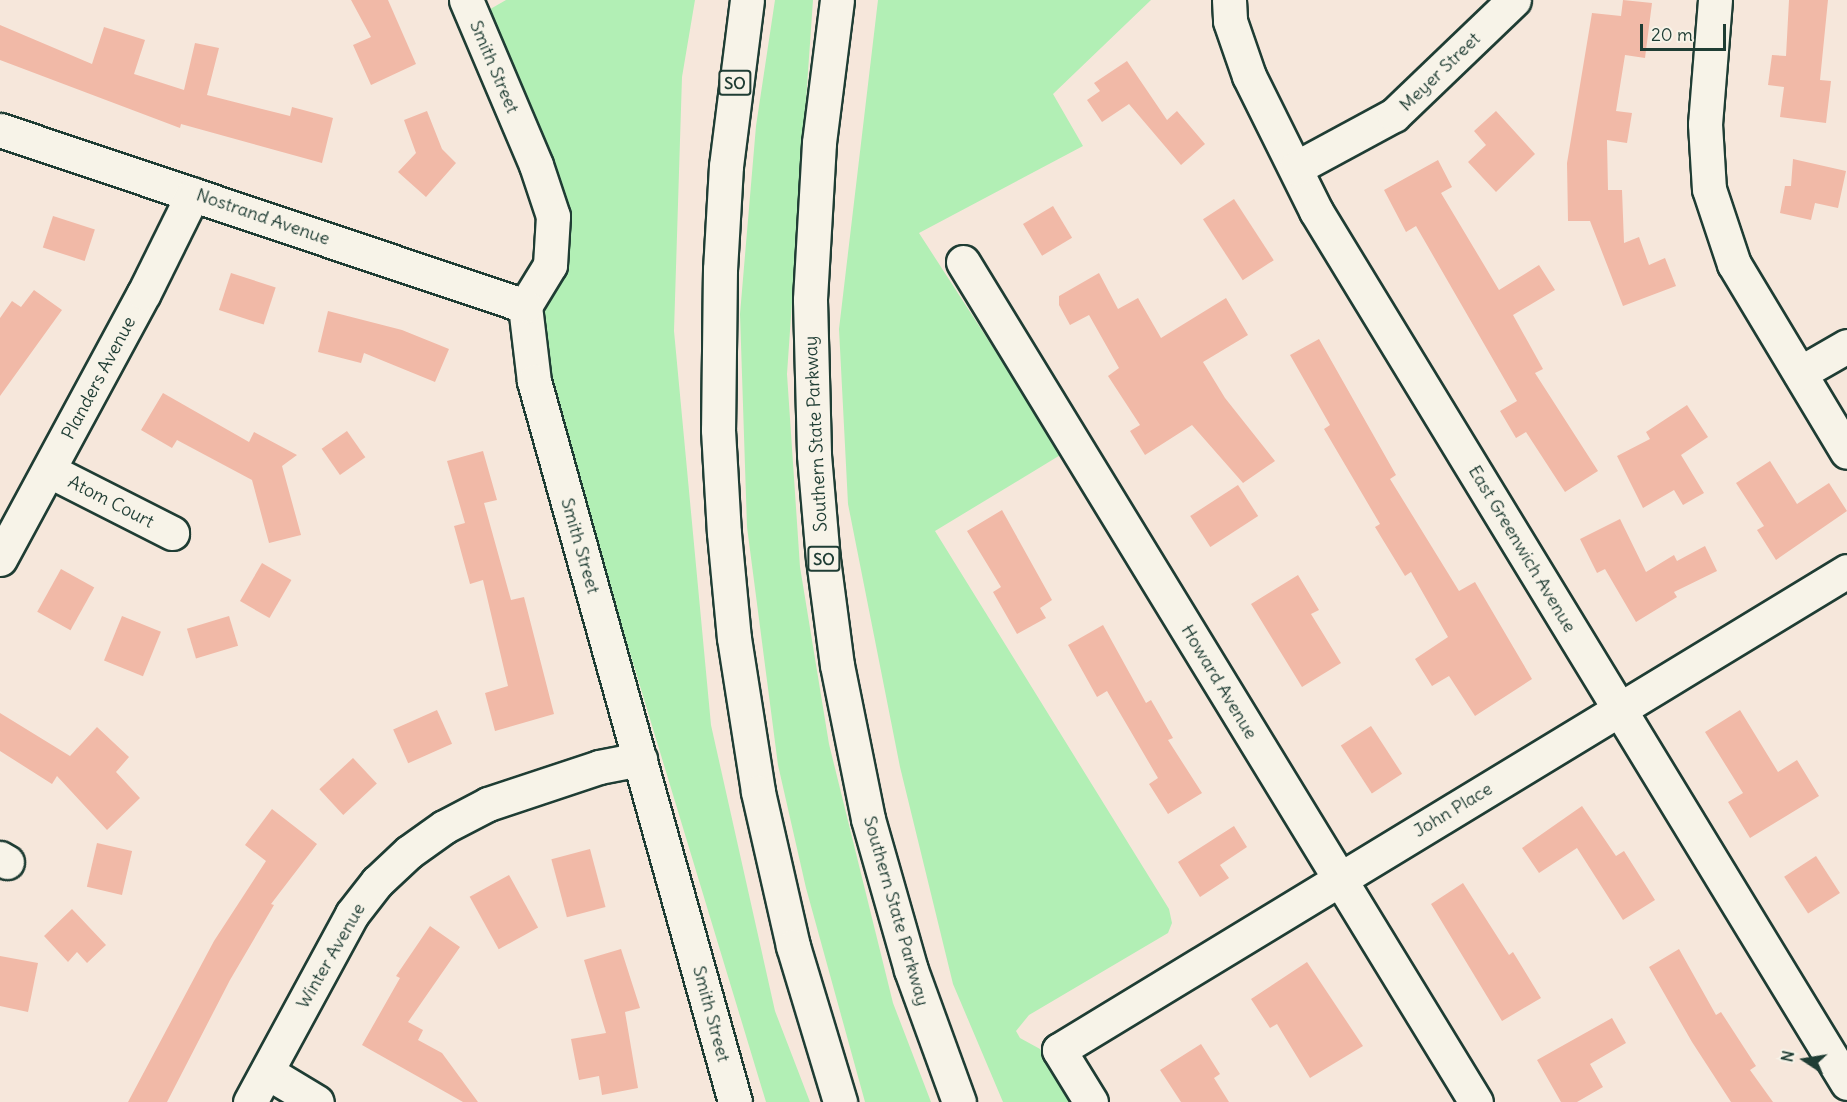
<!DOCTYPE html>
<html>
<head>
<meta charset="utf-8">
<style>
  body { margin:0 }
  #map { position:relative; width:1847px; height:1102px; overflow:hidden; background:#f6e7db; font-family:Delius,sans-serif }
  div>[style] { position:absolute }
  .green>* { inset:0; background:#b2efb5 }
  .building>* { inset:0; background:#f1b9a7; transform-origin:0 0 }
  .roads { filter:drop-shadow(2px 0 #1f3d34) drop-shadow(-2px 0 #1f3d34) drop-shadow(0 2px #1f3d34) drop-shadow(0 -2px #1f3d34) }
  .street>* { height:33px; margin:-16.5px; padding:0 16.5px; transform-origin:16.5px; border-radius:16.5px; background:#f7f3e8 }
  .highway>* { height:33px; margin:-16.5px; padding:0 16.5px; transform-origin:16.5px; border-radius:16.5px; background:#f7f3e8 }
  span { translate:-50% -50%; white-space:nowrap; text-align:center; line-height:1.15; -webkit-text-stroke:4.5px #f7f3e8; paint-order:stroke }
  .shield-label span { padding:2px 4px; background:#f7f3e8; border:2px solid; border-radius:4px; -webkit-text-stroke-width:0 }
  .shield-label { font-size:16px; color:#1f3d34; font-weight:700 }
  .street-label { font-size:18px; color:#1f3d34 }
  .north { position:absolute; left:1775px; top:1030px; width:60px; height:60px; -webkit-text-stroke:4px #f7f3e8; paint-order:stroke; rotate:282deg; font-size:16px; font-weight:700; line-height:24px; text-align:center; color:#1f3d34 }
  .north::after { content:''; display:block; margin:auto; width:21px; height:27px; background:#1f3d34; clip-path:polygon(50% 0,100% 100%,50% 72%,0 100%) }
  .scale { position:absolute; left:1640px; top:24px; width:86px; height:27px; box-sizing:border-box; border:3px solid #1f3d34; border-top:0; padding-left:8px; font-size:18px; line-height:21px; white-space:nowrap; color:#1f3d34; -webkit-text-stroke:4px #f7f3e8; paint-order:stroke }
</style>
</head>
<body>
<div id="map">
  <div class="green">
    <i style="clip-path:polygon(506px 0,695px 0,682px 77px,674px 331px,711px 725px,775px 1011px,810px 1102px,766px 1102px,525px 306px,553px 216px,473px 19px)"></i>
    <i style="clip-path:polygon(775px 0,813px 0,787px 374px,800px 567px,829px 744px,893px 1003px,931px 1102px,865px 1102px,806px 888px,778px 765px,747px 527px,740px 314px,756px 126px)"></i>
    <i style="clip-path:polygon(878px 0,1151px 0,1053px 94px,1083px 146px,919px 233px,1062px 454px,935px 531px,1169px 909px,1172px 923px,1168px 933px,1029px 1015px,1016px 1031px,1020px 1038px,1040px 1049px,1071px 1102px,1003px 1102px,953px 984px,900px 767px,848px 504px,839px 329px)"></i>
  </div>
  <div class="building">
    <i style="clip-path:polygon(351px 0,388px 0,416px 64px,371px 85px,353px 45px,371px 37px)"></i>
    <i style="clip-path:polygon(1623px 0,1652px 3px,1645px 58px,1625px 55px,1616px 111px,1632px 113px,1627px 143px,1607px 140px,1608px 190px,1622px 190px,1624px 243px,1639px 237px,1649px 265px,1665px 258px,1676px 286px,1623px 306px,1590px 221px,1568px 221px,1567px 163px,1592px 13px,1621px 16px)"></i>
    <i style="clip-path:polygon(1789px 0,1828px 0,1820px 80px,1831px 81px,1826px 123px,1780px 117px,1784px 87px,1768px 85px,1772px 55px,1786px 56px)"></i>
    <i style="clip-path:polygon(0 25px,92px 64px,104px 27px,145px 40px,134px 74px,184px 90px,195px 43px,219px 48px,207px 95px,290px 116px,292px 107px,333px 118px,322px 163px,181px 124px,180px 128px,0 60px)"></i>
    <i style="clip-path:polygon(1127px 61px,1167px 120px,1177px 111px,1205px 144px,1181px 165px,1129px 104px,1102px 122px,1087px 100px,1100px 91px,1094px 83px)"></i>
    <i style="clip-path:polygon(427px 111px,442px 149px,456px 163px,426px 197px,398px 172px,416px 153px,404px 120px)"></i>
    <i style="clip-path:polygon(1496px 111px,1535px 154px,1496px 192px,1468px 162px,1486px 145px,1474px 131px)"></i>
    <i style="clip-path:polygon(1793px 159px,1846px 171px,1838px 208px,1815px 203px,1811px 220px,1780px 213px,1785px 186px,1791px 186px)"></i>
    <i style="clip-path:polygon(1438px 160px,1452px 187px,1441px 193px,1499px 290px,1539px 265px,1555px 290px,1513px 315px,1543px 369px,1535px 373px,1598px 471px,1565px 492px,1526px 432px,1516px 438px,1500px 411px,1517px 401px,1416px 226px,1406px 232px,1384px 190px)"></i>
    <i style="left:1234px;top:199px;width:73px;height:37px;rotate:57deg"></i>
    <i style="left:1053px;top:206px;width:37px;height:35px;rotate:59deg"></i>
    <i style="left:53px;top:216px;width:44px;height:33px;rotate:18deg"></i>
    <i style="left:231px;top:273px;width:47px;height:39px;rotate:18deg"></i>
    <i style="clip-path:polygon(1099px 273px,1118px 309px,1138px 298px,1161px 338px,1226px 298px,1248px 335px,1203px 362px,1225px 398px,1275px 461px,1243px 483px,1192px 425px,1145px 455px,1130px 431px,1140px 425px,1108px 376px,1119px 368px,1089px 315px,1070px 325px,1059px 305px,1059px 296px)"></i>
    <i style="clip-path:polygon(34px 290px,62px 310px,0 396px,0 318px,12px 301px,21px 307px)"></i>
    <i style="clip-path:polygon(328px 311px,402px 330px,449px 349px,435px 382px,364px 353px,361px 363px,318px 352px)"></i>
    <i style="clip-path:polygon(1319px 339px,1396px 475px,1390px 479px,1459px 591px,1475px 582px,1532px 679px,1475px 716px,1449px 676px,1432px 686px,1415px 659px,1448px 637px,1411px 572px,1405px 576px,1375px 527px,1380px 524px,1324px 429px,1330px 425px,1290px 355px)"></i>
    <i style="clip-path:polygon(163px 393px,249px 442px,254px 432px,297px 455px,282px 466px,301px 535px,269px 543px,252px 480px,177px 440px,172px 448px,141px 430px)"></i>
    <i style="clip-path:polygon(1687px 405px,1708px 437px,1681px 455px,1704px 493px,1683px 505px,1674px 490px,1643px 508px,1617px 456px,1650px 439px,1646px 432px)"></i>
    <i style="left:347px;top:431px;width:32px;height:31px;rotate:55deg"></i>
    <i style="clip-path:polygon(483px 451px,497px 500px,484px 503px,511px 600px,524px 597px,554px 714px,495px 731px,485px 693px,508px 686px,483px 580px,470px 584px,454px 526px,465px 523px,447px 461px)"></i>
    <i style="clip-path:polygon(1770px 461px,1797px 504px,1829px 483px,1847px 511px,1776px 560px,1757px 530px,1764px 526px,1736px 483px)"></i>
    <i style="left:1238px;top:485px;width:37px;height:57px;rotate:57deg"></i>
    <i style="clip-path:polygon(1002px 510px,1052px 600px,1040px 608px,1046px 618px,1017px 634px,993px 592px,1001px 587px,967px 531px)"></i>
    <i style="clip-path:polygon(1620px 519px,1646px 572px,1674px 555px,1677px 561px,1705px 546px,1717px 571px,1674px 592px,1677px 597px,1636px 622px,1605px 569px,1597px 573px,1580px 539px)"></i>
    <i style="left:262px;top:563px;width:34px;height:44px;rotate:30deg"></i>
    <i style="left:61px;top:569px;width:38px;height:49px;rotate:29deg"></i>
    <i style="clip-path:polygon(1298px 575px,1319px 610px,1311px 614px,1341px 663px,1302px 687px,1251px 604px)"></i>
    <i style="left:122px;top:616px;width:42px;height:48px;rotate:22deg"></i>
    <i style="left:229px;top:616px;width:31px;height:44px;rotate:73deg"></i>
    <i style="clip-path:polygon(1103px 625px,1146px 703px,1151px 700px,1173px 738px,1168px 740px,1202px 793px,1168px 814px,1149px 784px,1158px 778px,1107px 691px,1097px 697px,1068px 645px)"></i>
    <i style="left:437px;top:710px;width:37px;height:48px;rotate:66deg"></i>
    <i style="clip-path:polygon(1740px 710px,1778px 772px,1797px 760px,1819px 796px,1750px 838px,1728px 802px,1743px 793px,1705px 732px)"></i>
    <i style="clip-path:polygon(0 713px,70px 756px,97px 727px,129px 757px,116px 772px,140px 798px,107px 830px,57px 776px,52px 784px,0 751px)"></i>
    <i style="left:1371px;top:726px;width:57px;height:36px;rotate:57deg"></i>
    <i style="left:353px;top:758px;width:35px;height:46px;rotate:47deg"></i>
    <i style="clip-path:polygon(1582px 806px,1616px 856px,1624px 851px,1655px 900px,1623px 920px,1577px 848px,1539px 873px,1522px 848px)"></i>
    <i style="clip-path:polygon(272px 809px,317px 844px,271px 904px,274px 905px,230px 980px,167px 1102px,128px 1102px,214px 941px,266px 861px,245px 845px)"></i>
    <i style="clip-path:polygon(1234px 826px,1247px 847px,1220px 865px,1229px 878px,1200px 897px,1178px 862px)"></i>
    <i style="left:97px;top:843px;width:36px;height:45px;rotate:13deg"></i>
    <i style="left:590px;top:849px;width:60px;height:40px;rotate:75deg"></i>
    <i style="left:1816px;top:856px;width:44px;height:38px;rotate:57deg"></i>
    <i style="left:509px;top:875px;width:60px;height:45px;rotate:61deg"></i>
    <i style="clip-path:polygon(1463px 883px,1509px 955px,1513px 952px,1541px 998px,1502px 1021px,1431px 904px)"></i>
    <i style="clip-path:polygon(72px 909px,106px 945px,87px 963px,77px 952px,68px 962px,44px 936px)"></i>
    <i style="clip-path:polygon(430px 926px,460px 947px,408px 1022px,423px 1030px,418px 1040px,442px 1053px,478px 1102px,463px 1102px,362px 1045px,400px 978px,396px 976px)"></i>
    <i style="clip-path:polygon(621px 949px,640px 1008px,625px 1012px,638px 1088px,602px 1095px,599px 1076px,579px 1080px,571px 1039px,606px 1033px,584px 960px)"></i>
    <i style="clip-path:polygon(1679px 949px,1716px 1015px,1721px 1012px,1756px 1066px,1750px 1070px,1773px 1102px,1731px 1102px,1692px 1042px,1649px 967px)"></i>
    <i style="clip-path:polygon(0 956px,38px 963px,28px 1012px,0 1006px)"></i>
    <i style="clip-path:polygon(1307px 962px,1363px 1046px,1310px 1078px,1277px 1024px,1270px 1028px,1251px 999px)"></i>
    <i style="clip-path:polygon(1612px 1018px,1626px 1043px,1590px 1064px,1603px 1087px,1577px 1102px,1561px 1102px,1537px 1060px)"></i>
    <i style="clip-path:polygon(1201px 1044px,1220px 1074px,1214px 1078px,1229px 1102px,1181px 1102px,1160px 1070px)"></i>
  </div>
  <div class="roads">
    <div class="street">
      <i style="left:466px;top:0;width:179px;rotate:67deg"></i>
      <i style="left:536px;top:165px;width:54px;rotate:71.6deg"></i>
      <i style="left:553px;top:216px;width:49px;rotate:93.5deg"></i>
      <i style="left:550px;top:265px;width:48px;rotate:121.4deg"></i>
      <i style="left:525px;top:306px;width:76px;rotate:83.2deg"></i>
      <i style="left:534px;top:381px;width:748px;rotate:74.42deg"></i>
      <i style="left:1229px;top:0;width:21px;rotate:87deg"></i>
      <i style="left:1230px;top:21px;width:58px;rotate:70.9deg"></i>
      <i style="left:1249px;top:76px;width:151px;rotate:63.6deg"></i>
      <i style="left:1316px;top:211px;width:1021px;rotate:58.66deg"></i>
      <i style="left:1715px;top:0;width:124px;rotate:94.6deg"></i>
      <i style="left:1705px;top:124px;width:65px;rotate:86.5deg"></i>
      <i style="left:1709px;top:189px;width:79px;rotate:71.6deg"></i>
      <i style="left:1734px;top:264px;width:219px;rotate:59deg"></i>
      <i style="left:0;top:130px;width:554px;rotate:18.53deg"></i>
      <i style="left:1296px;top:168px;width:111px;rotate:-28.4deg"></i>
      <i style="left:1394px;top:115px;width:166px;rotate:-43.8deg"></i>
      <i style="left:963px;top:262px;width:984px;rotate:58.59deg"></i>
      <i style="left:1800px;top:373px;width:54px;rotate:-29.9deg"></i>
      <i style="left:50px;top:471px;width:137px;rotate:26.9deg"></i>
      <i style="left:0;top:559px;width:302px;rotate:-61.6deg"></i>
      <i style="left:144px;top:293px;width:110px;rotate:-63.7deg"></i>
      <i style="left:0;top:858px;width:8px;rotate:30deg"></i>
      <i style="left:267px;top:1072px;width:58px;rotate:31deg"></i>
      <i style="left:250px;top:1102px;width:214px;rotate:-61.5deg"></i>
      <i style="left:352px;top:914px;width:41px;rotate:-52deg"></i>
      <i style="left:377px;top:882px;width:44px;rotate:-43.2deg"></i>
      <i style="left:409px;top:852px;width:43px;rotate:-35.5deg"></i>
      <i style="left:444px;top:827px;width:50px;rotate:-27.6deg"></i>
      <i style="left:488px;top:804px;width:117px;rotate:-18.4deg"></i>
      <i style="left:599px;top:767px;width:42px;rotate:-11deg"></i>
      <i style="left:1091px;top:1102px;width:61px;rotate:-121.6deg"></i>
      <i style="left:1059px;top:1050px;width:922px;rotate:-31.29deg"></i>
    </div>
    <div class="highway">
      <i style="left:747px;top:0;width:167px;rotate:97.2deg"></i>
      <i style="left:726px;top:166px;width:103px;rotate:93.3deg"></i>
      <i style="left:720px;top:269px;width:161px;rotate:90.7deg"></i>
      <i style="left:718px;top:430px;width:103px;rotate:86.7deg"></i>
      <i style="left:724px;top:533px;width:105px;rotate:84.6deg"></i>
      <i style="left:734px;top:638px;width:156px;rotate:81.1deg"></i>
      <i style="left:758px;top:792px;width:158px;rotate:77.2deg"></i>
      <i style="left:793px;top:946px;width:163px;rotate:73.2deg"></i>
      <i style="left:837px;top:0;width:144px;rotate:97.2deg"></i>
      <i style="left:819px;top:143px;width:157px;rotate:93.3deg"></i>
      <i style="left:810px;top:300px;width:155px;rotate:88.5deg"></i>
      <i style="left:814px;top:455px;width:104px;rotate:85.1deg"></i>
      <i style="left:823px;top:559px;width:107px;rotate:82.5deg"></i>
      <i style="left:837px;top:665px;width:157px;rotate:78.6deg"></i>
      <i style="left:868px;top:819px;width:157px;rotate:74.1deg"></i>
      <i style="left:911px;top:970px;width:140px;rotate:70deg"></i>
    </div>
  </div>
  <div class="shield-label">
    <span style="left:735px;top:83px">SO</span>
    <span style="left:824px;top:559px">SO</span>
  </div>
  <div class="street-label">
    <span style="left:494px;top:67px;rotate:67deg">Smith Street</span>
    <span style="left:1440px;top:72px;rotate:-44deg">Meyer Street</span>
    <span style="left:263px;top:217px;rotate:19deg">Nostrand Avenue</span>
    <span style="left:99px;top:378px;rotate:-62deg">Planders Avenue</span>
    <span style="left:816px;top:434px;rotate:-93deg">Southern State Parkway</span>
    <span style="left:111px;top:502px;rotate:27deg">Atom Court</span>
    <span style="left:580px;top:546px;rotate:74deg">Smith Street</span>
    <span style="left:1522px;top:549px;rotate:59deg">East Greenwich Avenue</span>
    <span style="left:1219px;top:682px;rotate:59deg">Howard Avenue</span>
    <span style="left:1453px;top:810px;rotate:-31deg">John Place</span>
    <span style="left:896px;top:911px;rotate:74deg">Southern State Parkway</span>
    <span style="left:331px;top:956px;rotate:-60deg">Winter Avenue</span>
    <span style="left:711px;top:1014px;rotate:75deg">Smith Street</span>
  </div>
  <div class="north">N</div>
  <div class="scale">20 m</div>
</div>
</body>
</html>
